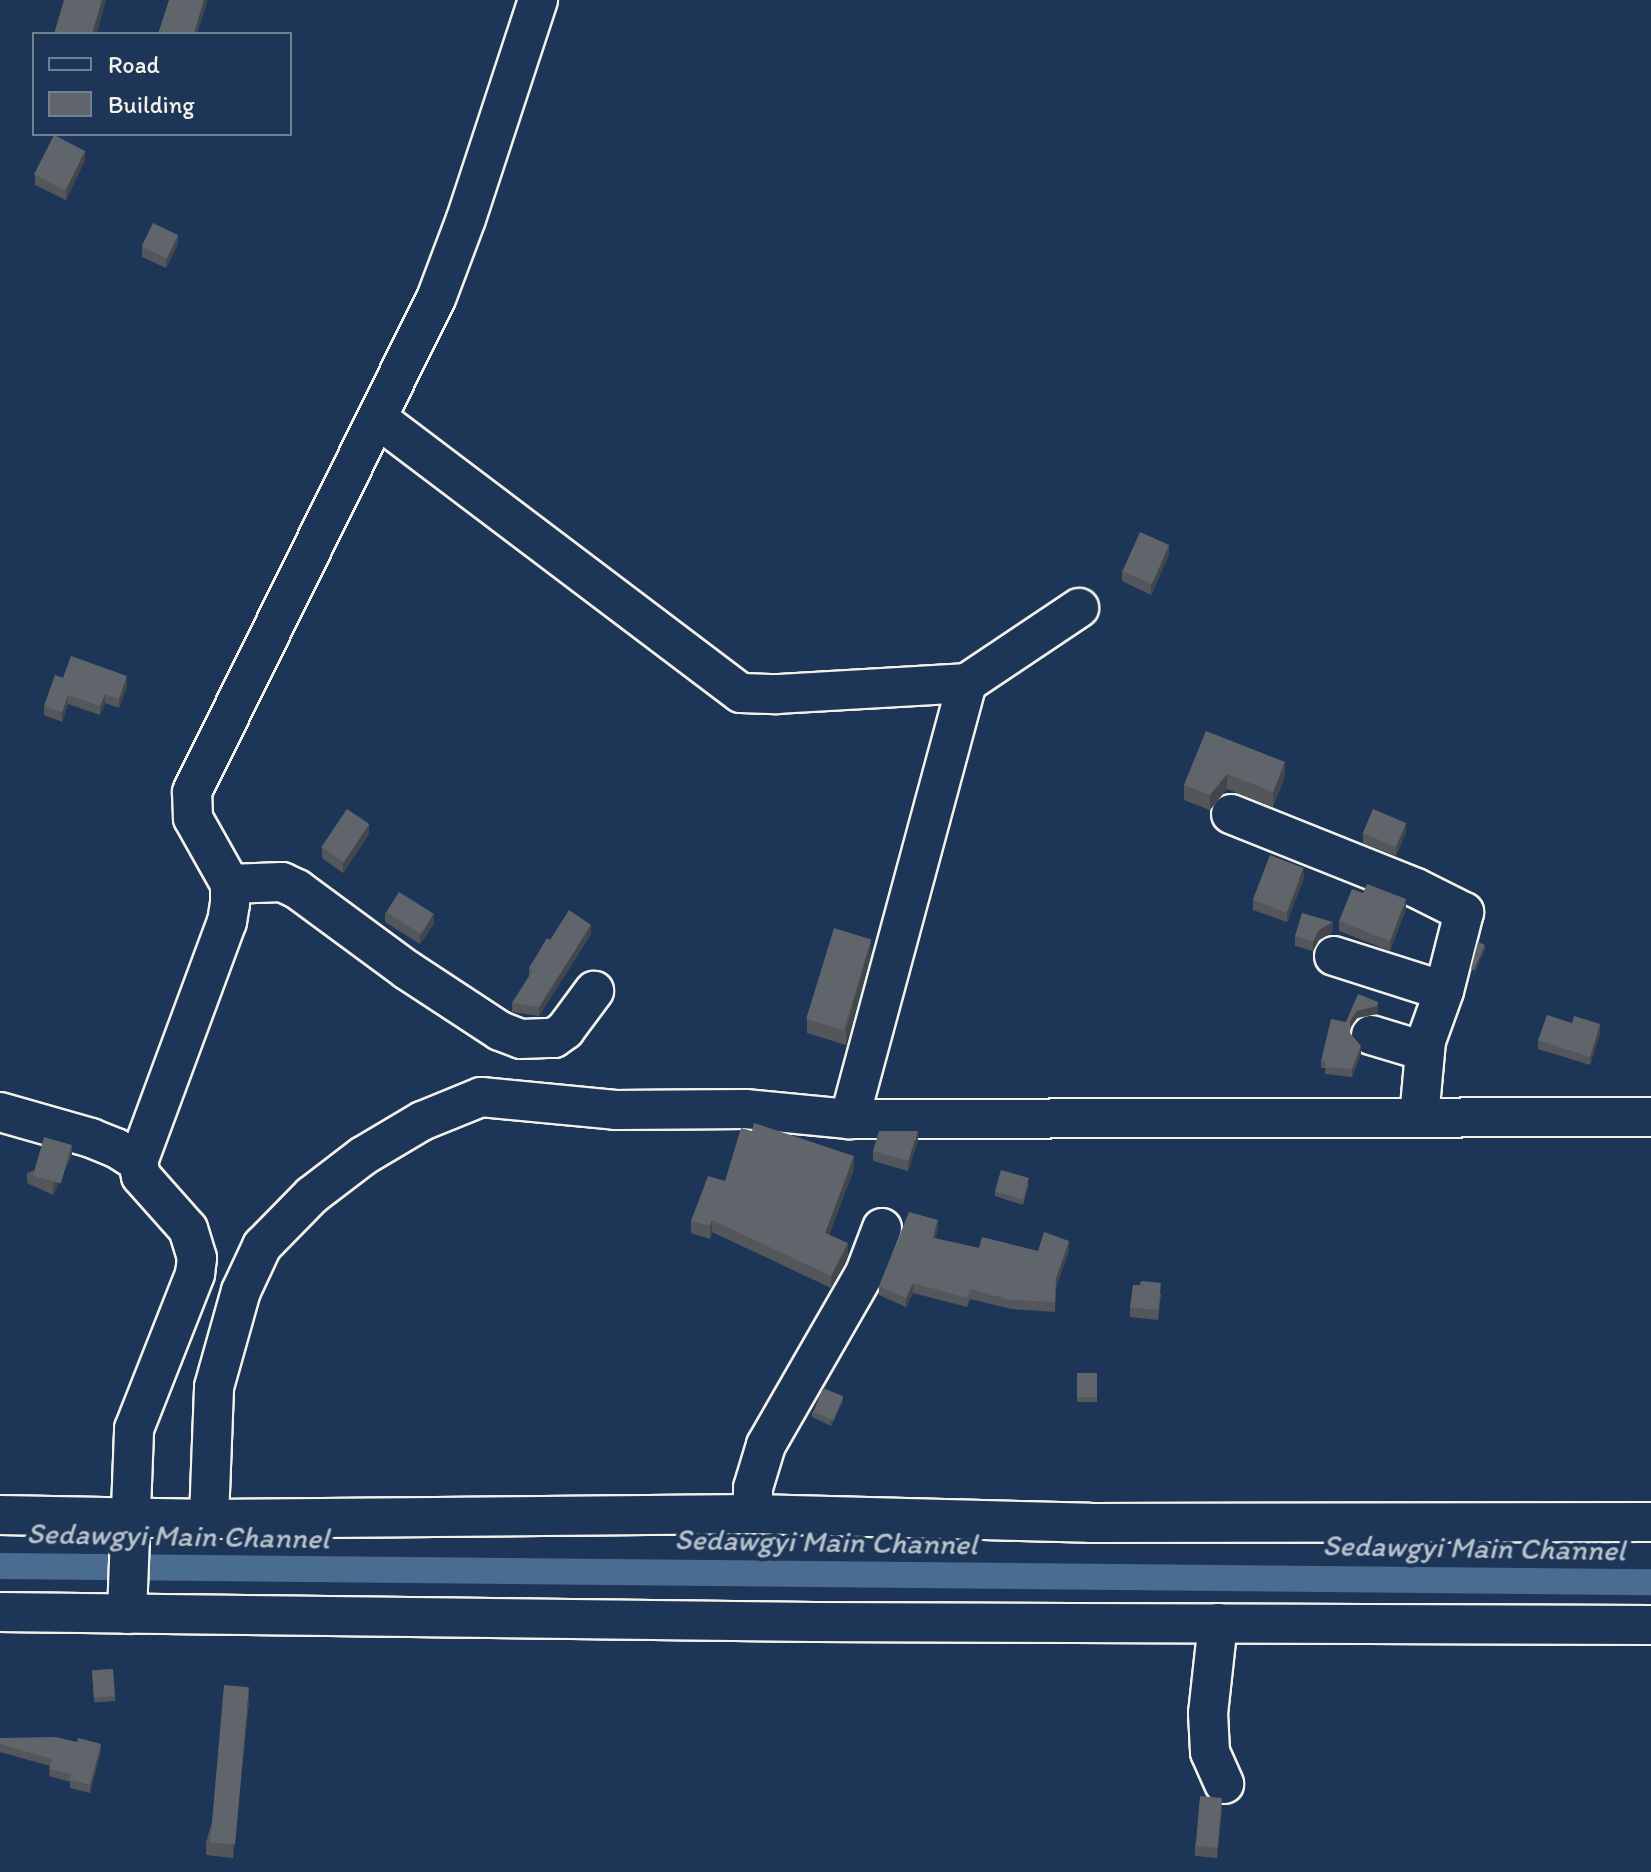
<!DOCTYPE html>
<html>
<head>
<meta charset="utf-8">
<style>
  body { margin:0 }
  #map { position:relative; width:1651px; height:1872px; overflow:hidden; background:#1d3557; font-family:Itim,sans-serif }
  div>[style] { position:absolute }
  .canal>* { height:26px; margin:-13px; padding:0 13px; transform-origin:13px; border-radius:13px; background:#496c90 }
  .roads { filter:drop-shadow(2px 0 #f4f1e8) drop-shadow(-2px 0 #f4f1e8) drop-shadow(0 2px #f4f1e8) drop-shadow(0 -2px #f4f1e8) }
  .minor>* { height:38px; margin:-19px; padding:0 19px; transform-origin:19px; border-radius:19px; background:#1d3557 }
  .wall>* { inset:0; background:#53575c; transform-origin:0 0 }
  .shaded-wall>* { inset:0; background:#43474b }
  .building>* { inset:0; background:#60656b; transform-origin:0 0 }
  span { translate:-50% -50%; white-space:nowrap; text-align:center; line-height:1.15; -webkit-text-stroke:8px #1d3557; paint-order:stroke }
  .water-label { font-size:30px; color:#b8c2c9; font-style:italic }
  .legend { position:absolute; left:32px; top:32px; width:260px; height:104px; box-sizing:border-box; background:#1d3557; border:2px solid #738091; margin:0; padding:10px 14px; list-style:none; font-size:24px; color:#f4f1e8 }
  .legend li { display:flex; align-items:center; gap:16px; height:40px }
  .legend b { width:40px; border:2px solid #738091 }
</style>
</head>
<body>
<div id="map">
  <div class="canal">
    <i style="left:0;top:1566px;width:1651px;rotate:0.56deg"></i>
  </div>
  <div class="roads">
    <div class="minor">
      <i style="left:377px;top:418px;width:456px;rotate:37.1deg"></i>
      <i style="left:741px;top:693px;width:36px;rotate:2deg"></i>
      <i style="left:777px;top:694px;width:190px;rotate:-3.3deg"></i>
      <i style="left:967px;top:683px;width:452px;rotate:105.1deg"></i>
      <i style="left:967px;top:683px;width:135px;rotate:-33.8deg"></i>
      <i style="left:1231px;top:814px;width:199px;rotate:21.8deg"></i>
      <i style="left:1416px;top:888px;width:54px;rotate:26.6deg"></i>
      <i style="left:1464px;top:912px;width:81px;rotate:104.2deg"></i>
      <i style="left:1444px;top:991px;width:53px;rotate:109.8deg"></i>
      <i style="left:1426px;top:1041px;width:77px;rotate:95.2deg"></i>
      <i style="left:230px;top:884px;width:52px;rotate:-2.2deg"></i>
      <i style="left:282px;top:882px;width:17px;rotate:25deg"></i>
      <i style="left:297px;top:889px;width:137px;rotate:36.4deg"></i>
      <i style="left:407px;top:970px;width:111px;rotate:33.3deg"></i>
      <i style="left:500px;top:1031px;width:22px;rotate:21deg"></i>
      <i style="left:521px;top:1039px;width:33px;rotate:-2deg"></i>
      <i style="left:554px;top:1038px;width:14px;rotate:-36deg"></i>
      <i style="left:565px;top:1030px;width:49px;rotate:-53.4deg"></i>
      <i style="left:1334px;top:956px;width:115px;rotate:17.7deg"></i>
      <i style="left:1371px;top:1035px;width:55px;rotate:16.8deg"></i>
      <i style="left:0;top:1112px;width:95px;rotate:15.9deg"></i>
      <i style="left:91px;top:1138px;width:27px;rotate:22deg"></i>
      <i style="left:116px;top:1148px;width:26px;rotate:32deg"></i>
      <i style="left:753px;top:1514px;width:26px;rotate:-90deg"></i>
      <i style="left:753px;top:1488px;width:45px;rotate:-73.2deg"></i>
      <i style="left:766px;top:1445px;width:198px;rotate:-60.1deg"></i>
      <i style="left:865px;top:1273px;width:48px;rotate:-69.3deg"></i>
      <i style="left:0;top:1515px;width:209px;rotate:1.1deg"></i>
      <i style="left:209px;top:1519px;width:544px;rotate:-0.53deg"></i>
      <i style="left:753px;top:1514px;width:337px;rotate:1.5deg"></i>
      <i style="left:1090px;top:1523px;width:561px;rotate:-0.1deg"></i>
      <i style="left:209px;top:1519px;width:132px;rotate:-87.8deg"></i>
      <i style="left:214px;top:1387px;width:100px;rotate:-74.3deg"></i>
      <i style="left:241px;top:1291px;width:50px;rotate:-65deg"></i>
      <i style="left:262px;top:1246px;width:71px;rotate:-45.6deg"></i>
      <i style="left:312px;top:1195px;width:64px;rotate:-37.4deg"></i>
      <i style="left:363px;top:1156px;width:69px;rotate:-30.7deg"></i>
      <i style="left:422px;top:1121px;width:64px;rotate:-22.1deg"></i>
      <i style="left:481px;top:1097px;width:135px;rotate:5.5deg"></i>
      <i style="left:615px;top:1110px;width:130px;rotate:-0.4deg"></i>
      <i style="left:745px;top:1109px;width:104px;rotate:5.5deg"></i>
      <i style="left:849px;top:1119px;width:802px;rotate:-0.14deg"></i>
      <i style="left:0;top:1612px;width:815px;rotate:0.7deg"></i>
      <i style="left:815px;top:1622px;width:836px;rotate:0.21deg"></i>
      <i style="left:127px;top:1614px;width:185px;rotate:-87.8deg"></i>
      <i style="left:134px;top:1429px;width:167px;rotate:-68.5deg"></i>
      <i style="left:195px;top:1274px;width:16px;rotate:-83deg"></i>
      <i style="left:197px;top:1258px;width:30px;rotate:-107deg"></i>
      <i style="left:188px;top:1229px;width:71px;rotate:-131.6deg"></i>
      <i style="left:141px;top:1176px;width:14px;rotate:-102deg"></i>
      <i style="left:138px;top:1162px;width:256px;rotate:-69.7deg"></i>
      <i style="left:227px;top:922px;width:18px;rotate:-81deg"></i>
      <i style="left:230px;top:904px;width:20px;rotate:-90deg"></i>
      <i style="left:230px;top:884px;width:76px;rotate:-119.3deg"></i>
      <i style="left:193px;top:818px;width:26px;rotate:-92deg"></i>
      <i style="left:192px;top:792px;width:553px;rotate:-63.71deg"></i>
      <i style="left:437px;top:296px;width:82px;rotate:-69.4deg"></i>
      <i style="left:466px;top:219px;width:231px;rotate:-71.8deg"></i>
      <i style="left:1218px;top:1623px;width:91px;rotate:96.3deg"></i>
      <i style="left:1208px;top:1713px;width:39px;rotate:87deg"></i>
      <i style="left:1210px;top:1752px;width:35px;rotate:66deg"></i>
    </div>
  </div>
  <div class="wall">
    <i style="clip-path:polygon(85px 160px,66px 200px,35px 185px,35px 175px)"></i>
    <i style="clip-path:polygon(178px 244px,166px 268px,142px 257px,142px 247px)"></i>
    <i style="clip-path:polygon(1169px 555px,1151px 595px,1122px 581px,1122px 571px)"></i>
    <i style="clip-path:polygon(63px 678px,127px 686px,119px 708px,105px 703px,100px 715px,68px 704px,62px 722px,44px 715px,44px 706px)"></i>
    <i style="clip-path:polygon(1206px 731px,1285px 776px,1273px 807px,1227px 789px,1210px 810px,1184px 800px,1184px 785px)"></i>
    <i style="clip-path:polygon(1363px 833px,1406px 833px,1396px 856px,1363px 843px)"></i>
    <i style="clip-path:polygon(369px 834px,343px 873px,322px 858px,322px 848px)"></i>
    <i style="clip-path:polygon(1304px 878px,1287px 922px,1253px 910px,1253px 900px)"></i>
    <i style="clip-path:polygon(1406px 909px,1390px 951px,1339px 931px,1339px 921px)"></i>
    <i style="clip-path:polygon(385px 912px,434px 924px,420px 944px,385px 922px)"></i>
    <i style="clip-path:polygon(1333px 932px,1319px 940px,1313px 951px,1295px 946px,1295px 936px)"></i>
    <i style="clip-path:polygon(591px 934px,539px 1016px,512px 1012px,512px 1003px,529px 977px,529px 968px,550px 940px)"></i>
    <i style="clip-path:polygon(871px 954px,846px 1045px,807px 1033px,807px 1019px)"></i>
    <i style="clip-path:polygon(1378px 1010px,1377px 1014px,1357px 1018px,1350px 1028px,1350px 1034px,1361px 1054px,1352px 1077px,1325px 1074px,1325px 1068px,1321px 1068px,1321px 1061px,1346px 1022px)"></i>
    <i style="clip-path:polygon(1600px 1033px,1590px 1065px,1538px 1049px,1538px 1040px)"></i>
    <i style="clip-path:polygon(918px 1141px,908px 1171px,873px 1161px,873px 1151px)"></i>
    <i style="clip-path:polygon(72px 1155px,53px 1195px,27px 1183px,27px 1173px)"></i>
    <i style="clip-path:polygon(854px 1169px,829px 1235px,848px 1256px,831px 1288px,712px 1232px,710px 1239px,691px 1233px,691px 1221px,725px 1181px)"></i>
    <i style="clip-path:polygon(1029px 1183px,1023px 1205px,995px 1196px,995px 1191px)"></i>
    <i style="clip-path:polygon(938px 1229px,935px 1238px,979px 1248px,1038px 1251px,1069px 1250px,1056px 1288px,1055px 1312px,1011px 1309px,970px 1299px,967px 1307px,913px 1293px,906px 1307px,879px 1295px,879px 1286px)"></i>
    <i style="clip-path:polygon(1161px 1293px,1158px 1320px,1130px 1317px,1130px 1307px)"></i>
    <i style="left:1077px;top:1373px;width:20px;height:29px"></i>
    <i style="clip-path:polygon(843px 1401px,831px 1426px,812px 1417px,812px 1412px)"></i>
    <i style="left:113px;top:1669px;width:32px;height:21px;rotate:86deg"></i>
    <i style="clip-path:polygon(249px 1701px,233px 1858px,206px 1855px,206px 1842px)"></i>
    <i style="clip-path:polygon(0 1738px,101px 1751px,90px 1793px,70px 1788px,70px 1782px,49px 1776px,50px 1766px,0 1752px)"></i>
    <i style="clip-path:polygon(1222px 1808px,1217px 1858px,1195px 1856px,1195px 1846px)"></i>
  </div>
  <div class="shaded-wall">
    <i style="clip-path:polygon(102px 0,106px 0,97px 34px,92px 34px)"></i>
    <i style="clip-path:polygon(204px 0,208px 0,197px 34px,194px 34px)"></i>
    <i style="clip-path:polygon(85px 151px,85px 160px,66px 200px,66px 190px)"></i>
    <i style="clip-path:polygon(178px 235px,178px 244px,166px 268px,166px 258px)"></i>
    <i style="clip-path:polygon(1169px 545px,1169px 555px,1151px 595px,1151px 585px)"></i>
    <i style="clip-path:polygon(127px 676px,127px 686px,119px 708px,119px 699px)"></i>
    <i style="clip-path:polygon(105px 694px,105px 703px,100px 715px,100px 706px)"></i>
    <i style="clip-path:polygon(68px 695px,68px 704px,62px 722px,62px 712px)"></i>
    <i style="clip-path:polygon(1285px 762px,1285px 776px,1273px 807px,1273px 792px)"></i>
    <i style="clip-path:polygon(1227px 774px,1227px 789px,1210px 810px,1210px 795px)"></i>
    <i style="clip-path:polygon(1406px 823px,1406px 833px,1396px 856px,1396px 846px)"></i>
    <i style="clip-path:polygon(369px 824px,369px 834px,343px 873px,343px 863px)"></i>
    <i style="clip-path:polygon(1304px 868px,1304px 878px,1287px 922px,1287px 912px)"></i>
    <i style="clip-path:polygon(1406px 899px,1406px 909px,1390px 951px,1390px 941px)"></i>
    <i style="clip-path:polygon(434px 914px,434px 924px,420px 944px,420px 934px)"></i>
    <i style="clip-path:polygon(1333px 922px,1333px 932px,1319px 940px,1313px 951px,1313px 941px,1319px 930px)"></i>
    <i style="clip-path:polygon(591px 925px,591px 934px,539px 1016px,539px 1007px)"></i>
    <i style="clip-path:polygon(871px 939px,871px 954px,846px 1045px,846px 1030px)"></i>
    <i style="clip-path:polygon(1485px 945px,1485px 950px,1474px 975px,1474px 970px)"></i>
    <i style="clip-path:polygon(1378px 1002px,1378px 1010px,1377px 1014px,1357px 1018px,1350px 1028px,1350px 1021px,1357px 1011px)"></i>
    <i style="clip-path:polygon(1600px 1024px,1600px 1033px,1590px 1065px,1590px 1057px)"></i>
    <i style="clip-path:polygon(1361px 1046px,1361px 1054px,1352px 1077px,1352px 1069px)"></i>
    <i style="clip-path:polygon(918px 1131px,918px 1141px,908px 1171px,908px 1161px)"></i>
    <i style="clip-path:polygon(72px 1145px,72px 1155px,53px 1195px,53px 1185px)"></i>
    <i style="clip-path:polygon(854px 1156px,854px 1169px,825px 1245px,825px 1233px)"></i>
    <i style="clip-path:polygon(712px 1220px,712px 1232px,710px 1239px,710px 1226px)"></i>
    <i style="clip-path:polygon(938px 1220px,938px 1229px,933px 1247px,933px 1238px)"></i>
    <i style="clip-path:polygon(1069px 1241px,1069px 1250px,1056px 1288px,1055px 1312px,1056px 1278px)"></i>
    <i style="clip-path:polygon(848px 1243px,848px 1256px,831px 1288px,831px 1276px)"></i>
    <i style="clip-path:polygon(913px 1283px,913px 1293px,906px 1307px,906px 1298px)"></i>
    <i style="clip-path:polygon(843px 1396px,843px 1401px,831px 1426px,831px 1421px)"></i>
    <i style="clip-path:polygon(249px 1687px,249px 1701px,233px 1858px,233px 1844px)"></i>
    <i style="clip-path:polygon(101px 1744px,101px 1751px,90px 1793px,90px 1785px)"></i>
    <i style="clip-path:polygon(1222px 1798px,1222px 1808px,1217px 1858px,1217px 1848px)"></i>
  </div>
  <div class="building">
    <i style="clip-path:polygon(64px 0,102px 0,92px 34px,54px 34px)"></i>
    <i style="clip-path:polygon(169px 0,204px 0,194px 34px,158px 34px)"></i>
    <i style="left:54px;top:135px;width:35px;height:44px;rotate:27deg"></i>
    <i style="left:153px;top:223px;width:28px;height:26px;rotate:26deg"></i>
    <i style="left:1140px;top:532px;width:32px;height:43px;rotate:24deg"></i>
    <i style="clip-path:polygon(71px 656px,127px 676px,119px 699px,105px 694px,100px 706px,68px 695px,62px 712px,44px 706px,55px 675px,63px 678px)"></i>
    <i style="clip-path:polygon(1206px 731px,1285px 762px,1273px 792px,1227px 774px,1210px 795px,1184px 785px)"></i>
    <i style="left:347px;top:809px;width:27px;height:46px;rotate:34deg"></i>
    <i style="left:1373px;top:809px;width:36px;height:26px;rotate:23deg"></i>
    <i style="left:1270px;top:855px;width:36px;height:48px;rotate:21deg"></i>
    <i style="clip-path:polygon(1367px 884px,1406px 899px,1390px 941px,1339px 921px,1352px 889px,1363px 893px)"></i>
    <i style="left:399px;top:892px;width:41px;height:24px;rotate:32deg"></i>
    <i style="clip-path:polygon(569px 910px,591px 925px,539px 1007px,512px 1003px,533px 970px,529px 968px,547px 938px,550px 940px)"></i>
    <i style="clip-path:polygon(1302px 913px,1333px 922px,1319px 930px,1313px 941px,1295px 936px)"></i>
    <i style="left:834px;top:928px;width:39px;height:95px;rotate:17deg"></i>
    <i style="clip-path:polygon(1478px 942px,1485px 945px,1474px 970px,1471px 969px)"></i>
    <i style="clip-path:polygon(1358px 994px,1378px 1002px,1377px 1006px,1357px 1011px,1350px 1021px,1350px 1033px,1361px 1046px,1352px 1069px,1325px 1067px,1325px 1061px,1321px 1061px,1331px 1019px,1346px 1022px)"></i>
    <i style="clip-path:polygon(1547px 1015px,1572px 1023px,1574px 1016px,1600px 1024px,1590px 1057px,1538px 1040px)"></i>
    <i style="clip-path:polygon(754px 1123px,854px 1156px,825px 1233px,848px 1243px,831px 1276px,712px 1220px,710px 1226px,691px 1221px,708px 1176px,725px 1181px,741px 1128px,752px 1131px)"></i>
    <i style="clip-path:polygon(879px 1131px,918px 1131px,908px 1161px,873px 1151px)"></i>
    <i style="left:44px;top:1137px;width:29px;height:40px;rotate:16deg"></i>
    <i style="left:1001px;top:1170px;width:29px;height:22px;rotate:16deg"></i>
    <i style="clip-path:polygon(909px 1212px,938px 1220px,933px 1238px,979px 1248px,982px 1237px,1038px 1251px,1044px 1232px,1069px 1241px,1056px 1278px,1055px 1302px,1011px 1300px,970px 1289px,967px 1298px,913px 1283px,906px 1298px,879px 1286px)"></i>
    <i style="clip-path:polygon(1141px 1281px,1161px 1283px,1158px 1310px,1130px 1307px,1133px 1285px,1140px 1285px)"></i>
    <i style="left:1077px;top:1373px;width:20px;height:24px"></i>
    <i style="left:823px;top:1388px;width:22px;height:26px;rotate:22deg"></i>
    <i style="left:113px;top:1669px;width:27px;height:21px;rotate:86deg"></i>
    <i style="left:224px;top:1685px;width:25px;height:158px;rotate:5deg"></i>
    <i style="clip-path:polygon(55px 1737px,77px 1742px,78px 1738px,101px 1744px,90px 1785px,70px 1780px,71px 1774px,49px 1769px,52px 1759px,0 1744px,0 1738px)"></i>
    <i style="left:1200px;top:1796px;width:22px;height:50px;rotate:5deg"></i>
  </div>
  <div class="water-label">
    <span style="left:178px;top:1536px;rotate:1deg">Sedawgyi Main Channel</span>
    <span style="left:826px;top:1542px;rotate:1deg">Sedawgyi Main Channel</span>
    <span style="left:1474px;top:1548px;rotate:1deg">Sedawgyi Main Channel</span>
  </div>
  <ul class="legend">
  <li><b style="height:10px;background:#1d3557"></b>Road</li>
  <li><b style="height:22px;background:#60656b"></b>Building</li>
  </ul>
</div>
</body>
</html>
